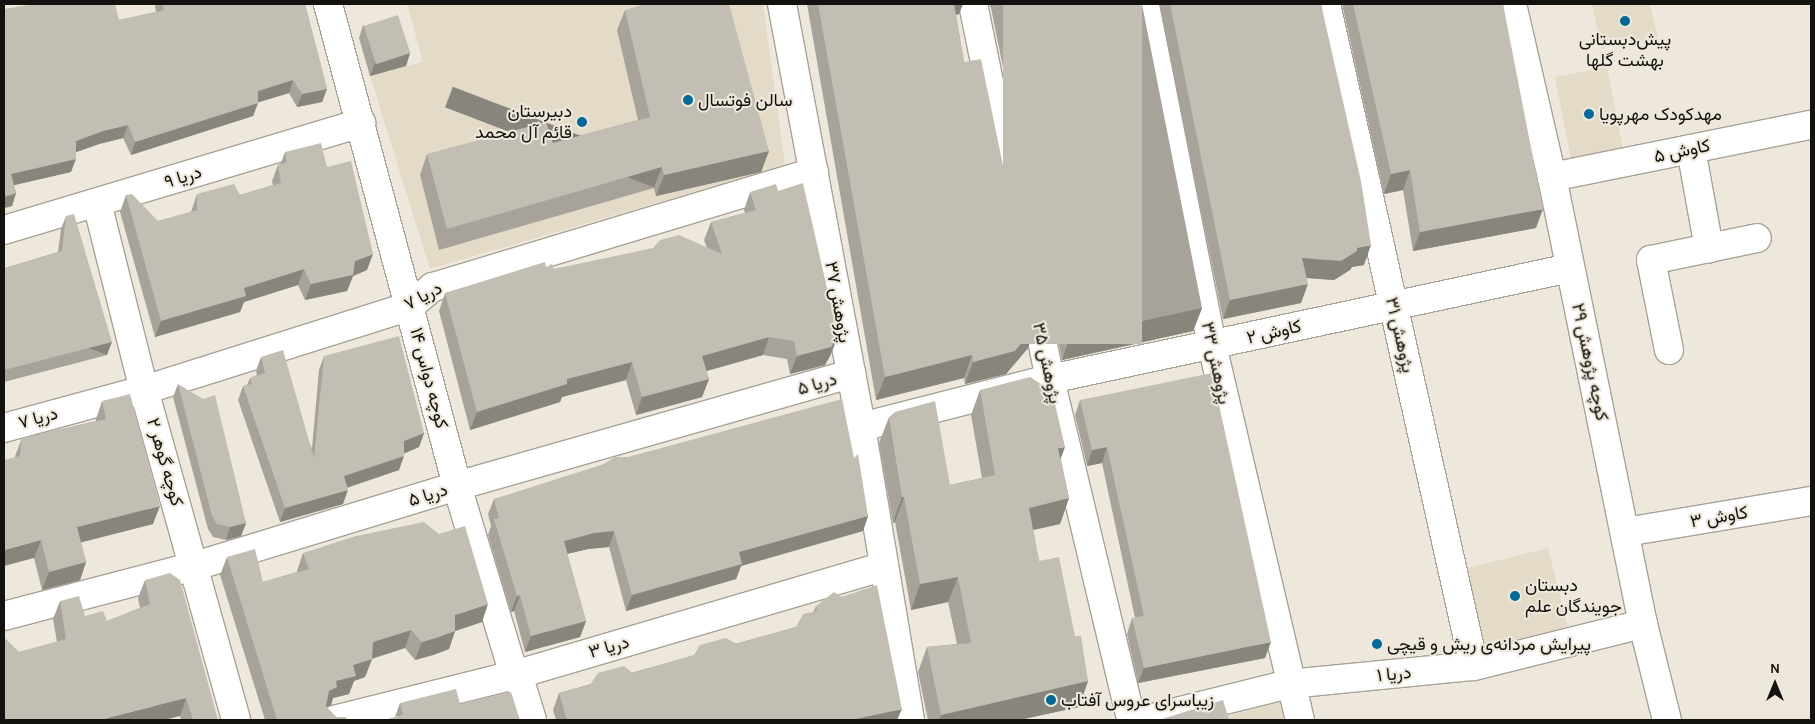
<!DOCTYPE html>
<html>
<head>
<meta charset="utf-8">
<style>
  body { margin:0 }
  #map { position:relative; width:1815px; height:724px; overflow:hidden; background:#eee8dc; font-family:Karla,Vazirmatn,sans-serif }
  div>[style] { position:absolute }
  .built>* { inset:0; background:#e4dac8; transform-origin:0 0 }
  .roads { filter:drop-shadow(1px 0 #a7a297) drop-shadow(-1px 0 #a7a297) drop-shadow(0 1px #a7a297) drop-shadow(0 -1px #a7a297) }
  .minor>* { height:28px; margin:-14px; padding:0 14px; transform-origin:14px; border-radius:14px; background:#fff }
  .wall>* { inset:0; background:#a8a39a }
  .shaded-wall>* { inset:0; background:#88857d; transform-origin:0 0 }
  .building>* { inset:0; background:#c3beb3; transform-origin:0 0 }
  .dots>* { width:14px; height:14px; translate:-50% -50%; box-sizing:border-box; border:2px solid #eee8dc; border-radius:50% }
  span { translate:-50% -50%; white-space:nowrap; text-align:center; line-height:1.15; -webkit-text-stroke:4px #eee8dc; paint-order:stroke }
  .poi-label { font-size:18px; color:#14120e }
  .left { translate:0 -50%; text-align:left }
  .right { translate:-100% -50%; text-align:right }
  .street-label { font-size:18px; color:#14120e }
  .frame { position:absolute; inset:0; border:5px solid #14120e; pointer-events:none }
  .north { position:absolute; left:1750px; top:659px; width:50px; height:50px; -webkit-text-stroke:4px #eee8dc; paint-order:stroke; rotate:0deg; font-size:14px; font-weight:700; line-height:20px; text-align:center; color:#14120e }
  .north::after { content:''; display:block; margin:auto; width:18px; height:22px; background:#14120e; clip-path:polygon(50% 0,100% 100%,50% 72%,0 100%) }
</style>
</head>
<body>
<div id="map">
  <div class="built">
    <i style="clip-path:polygon(407px 4px,763px 4px,785px 165px,430px 269px,370px 76px,423px 62px)"></i>
    <i style="clip-path:polygon(1592px 4px,1650px 4px,1658px 38px,1601px 47px)"></i>
    <i style="left:1607px;top:67px;width:84px;height:53px;rotate:79deg"></i>
    <i style="left:1548px;top:548px;width:81px;height:88px;rotate:76deg"></i>
    <i style="clip-path:polygon(1280px 702px,1285px 720px,1216px 719px)"></i>
  </div>
  <div class="roads">
    <div class="minor">
      <i style="left:328px;top:4px;width:499px;rotate:75deg"></i>
      <i style="left:457px;top:486px;width:184px;rotate:73.2deg"></i>
      <i style="left:510px;top:662px;width:14px;rotate:56deg"></i>
      <i style="left:518px;top:674px;width:48px;rotate:73.1deg"></i>
      <i style="left:782px;top:4px;width:430px;rotate:79.4deg"></i>
      <i style="left:861px;top:427px;width:297px;rotate:80.5deg"></i>
      <i style="left:973px;top:4px;width:383px;rotate:78.4deg"></i>
      <i style="left:1050px;top:379px;width:350px;rotate:76.6deg"></i>
      <i style="left:1145px;top:4px;width:348px;rotate:78.9deg"></i>
      <i style="left:1212px;top:345px;width:385px;rotate:76.8deg"></i>
      <i style="left:1326px;top:4px;width:678px;rotate:77.4deg"></i>
      <i style="left:1512px;top:4px;width:178px;rotate:77deg"></i>
      <i style="left:1552px;top:177px;width:456px;rotate:78.5deg"></i>
      <i style="left:1643px;top:624px;width:99px;rotate:76deg"></i>
      <i style="left:1691px;top:149px;width:101px;rotate:79.7deg"></i>
      <i style="left:1552px;top:177px;width:264px;rotate:-11.4deg"></i>
      <i style="left:97px;top:203px;width:193px;rotate:75.9deg"></i>
      <i style="left:144px;top:390px;width:343px;rotate:74.4deg"></i>
      <i style="left:4px;top:230px;width:373px;rotate:-16.7deg"></i>
      <i style="left:1669px;top:350px;width:92px;rotate:-101.3deg"></i>
      <i style="left:1651px;top:260px;width:108px;rotate:-11.7deg"></i>
      <i style="left:861px;top:427px;width:195px;rotate:-14.3deg"></i>
      <i style="left:1050px;top:379px;width:532px;rotate:-12.05deg"></i>
      <i style="left:4px;top:428px;width:145px;rotate:-15.2deg"></i>
      <i style="left:144px;top:390px;width:279px;rotate:-17.5deg"></i>
      <i style="left:410px;top:306px;width:30px;rotate:-40deg"></i>
      <i style="left:433px;top:287px;width:398px;rotate:-16.8deg"></i>
      <i style="left:1626px;top:532px;width:188px;rotate:-9.5deg"></i>
      <i style="left:4px;top:616px;width:197px;rotate:-14.7deg"></i>
      <i style="left:195px;top:566px;width:274px;rotate:-17deg"></i>
      <i style="left:457px;top:486px;width:410px;rotate:-15.9deg"></i>
      <i style="left:334px;top:720px;width:190px;rotate:-14deg"></i>
      <i style="left:518px;top:674px;width:379px;rotate:-16.4deg"></i>
      <i style="left:1144px;top:720px;width:149px;rotate:-13.9deg"></i>
      <i style="left:1289px;top:684px;width:186px;rotate:-5.6deg"></i>
      <i style="left:1474px;top:666px;width:174px;rotate:-14deg"></i>
    </div>
  </div>
  <div class="wall">
    <i style="clip-path:polygon(156px 4px,305px 4px,327px 89px,322px 102px,297px 107px,289px 93px,258px 102px,253px 116px,131px 155px,123px 138px,99px 144px,76px 152px,71px 172px,14px 185px,16px 193px,12px 206px,4px 208px,4px 9px,119px 20px,156px 12px,155px 7px)"></i>
    <i style="clip-path:polygon(807px 4px,963px 4px,959px 14px,956px 15px,964px 62px,1036px 325px,1028px 348px,1006px 374px,965px 384px,964px 378px,876px 400px)"></i>
    <i style="clip-path:polygon(989px 4px,1142px 4px,1202px 308px,1193px 331px,1062px 360px,991px 8px)"></i>
    <i style="clip-path:polygon(1159px 4px,1321px 4px,1364px 265px,1352px 267px,1350px 270px,1334px 280px,1306px 278px,1301px 303px,1223px 319px)"></i>
    <i style="clip-path:polygon(1342px 4px,1503px 4px,1536px 228px,1413px 251px,1403px 190px,1384px 194px)"></i>
    <i style="clip-path:polygon(625px 10px,769px 151px,761px 172px,656px 196px,654px 188px,439px 250px,420px 175px,427px 154px,553px 143px,638px 120px,617px 30px)"></i>
    <i style="clip-path:polygon(363px 25px,410px 53px,406px 66px,370px 76px,359px 38px)"></i>
    <i style="clip-path:polygon(285px 152px,327px 167px,367px 270px,353px 276px,347px 291px,305px 300px,298px 285px,244px 302px,240px 312px,155px 337px,120px 212px,126px 195px,158px 221px,191px 212px,197px 194px,240px 195px,273px 185px,272px 181px,278px 165px,281px 163px)"></i>
    <i style="clip-path:polygon(750px 192px,831px 354px,825px 365px,790px 374px,787px 359px,763px 355px,706px 371px,709px 379px,702px 397px,636px 415px,626px 380px,562px 397px,560px 402px,470px 430px,439px 311px,445px 293px,546px 267px,554px 269px,707px 248px,704px 240px,711px 222px,745px 213px,744px 210px)"></i>
    <i style="clip-path:polygon(66px 216px,107px 355px,4px 382px,4px 266px,5px 268px,58px 252px,61px 229px)"></i>
    <i style="clip-path:polygon(324px 356px,424px 433px,419px 447px,404px 453px,399px 470px,347px 488px,343px 504px,280px 522px,238px 400px,243px 386px,247px 385px,250px 378px,257px 375px,256px 371px,261px 357px,312px 448px,319px 370px)"></i>
    <i style="clip-path:polygon(178px 384px,246px 523px,241px 536px,226px 540px,213px 537px,208px 529px,173px 397px)"></i>
    <i style="clip-path:polygon(980px 390px,1061px 460px,1069px 498px,1060px 524px,1033px 530px,1039px 561px,1075px 636px,1088px 681px,1079px 707px,1019px 720px,928px 720px,918px 672px,927px 647px,957px 644px,948px 602px,911px 610px,895px 522px,893px 523px,879px 443px,889px 417px,950px 485px,982px 478px,971px 415px)"></i>
    <i style="clip-path:polygon(1080px 400px,1265px 658px,1138px 683px,1127px 634px,1132px 618px,1135px 618px,1102px 463px,1087px 466px,1075px 415px)"></i>
    <i style="clip-path:polygon(102px 401px,153px 524px,81px 542px,86px 562px,80px 580px,42px 590px,34px 558px,15px 456px,22px 438px,96px 421px,96px 419px)"></i>
    <i style="clip-path:polygon(854px 458px,868px 516px,863px 531px,741px 566px,736px 579px,626px 611px,609px 547px,588px 549px,567px 554px,586px 621px,580px 637px,525px 652px,514px 611px,511px 612px,488px 535px,491px 526px,488px 514px,494px 499px)"></i>
    <i style="clip-path:polygon(303px 553px,482px 622px,455px 631px,449px 649px,433px 655px,415px 660px,405px 648px,372px 659px,365px 677px,354px 681px,349px 694px,333px 698px,331px 705px,326px 707px,336px 717px,347px 720px,265px 720px,220px 575px,227px 557px,263px 582px,297px 572px,297px 571px)"></i>
    <i style="clip-path:polygon(145px 580px,218px 720px,181px 720px,180px 716px,19px 652px,57px 642px,53px 619px,60px 601px,85px 616px,107px 621px,140px 608px,138px 598px)"></i>
    <i style="clip-path:polygon(816px 606px,897px 720px,556px 720px,553px 710px,559px 693px,796px 627px,814px 611px)"></i>
    <i style="clip-path:polygon(400px 703px,460px 704px,395px 717px)"></i>
  </div>
  <div class="shaded-wall">
    <i style="clip-path:polygon(949px 4px,963px 4px,959px 14px,944px 17px)"></i>
    <i style="clip-path:polygon(410px 53px,406px 66px,370px 76px,375px 63px)"></i>
    <i style="clip-path:polygon(293px 80px,289px 93px,253px 104px,258px 91px)"></i>
    <i style="clip-path:polygon(327px 89px,322px 102px,297px 107px,302px 94px)"></i>
    <i style="clip-path:polygon(258px 103px,253px 116px,131px 155px,135px 142px)"></i>
    <i style="clip-path:polygon(128px 125px,123px 138px,99px 144px,71px 154px,76px 141px,103px 131px)"></i>
    <i style="clip-path:polygon(769px 151px,761px 172px,656px 196px,664px 175px)"></i>
    <i style="clip-path:polygon(76px 159px,71px 172px,6px 187px,11px 174px)"></i>
    <i style="left:662px;top:167px;width:22px;height:224px;rotate:111deg"></i>
    <i style="clip-path:polygon(1410px 170px,1403px 190px,1384px 194px,1391px 174px)"></i>
    <i style="clip-path:polygon(16px 193px,12px 206px,4px 208px,4px 197px)"></i>
    <i style="clip-path:polygon(1543px 209px,1536px 228px,1413px 251px,1420px 232px)"></i>
    <i style="clip-path:polygon(1371px 245px,1364px 265px,1352px 267px,1350px 270px,1334px 280px,1295px 277px,1302px 258px)"></i>
    <i style="clip-path:polygon(373px 254px,367px 270px,353px 276px,347px 291px,305px 300px,311px 284px,355px 261px)"></i>
    <i style="clip-path:polygon(304px 269px,298px 285px,244px 302px,240px 312px,155px 337px,161px 321px,244px 288px)"></i>
    <i style="clip-path:polygon(1308px 284px,1301px 303px,1223px 319px,1230px 300px)"></i>
    <i style="clip-path:polygon(1202px 308px,1193px 331px,1062px 360px,1070px 337px)"></i>
    <i style="clip-path:polygon(1036px 325px,1028px 348px,1006px 374px,965px 384px,973px 362px)"></i>
    <i style="clip-path:polygon(838px 336px,831px 354px,825px 365px,790px 374px,797px 356px)"></i>
    <i style="clip-path:polygon(769px 337px,763px 355px,696px 374px,702px 356px)"></i>
    <i style="left:112px;top:342px;width:14px;height:112px;rotate:111deg"></i>
    <i style="clip-path:polygon(972px 355px,964px 378px,876px 400px,885px 377px)"></i>
    <i style="clip-path:polygon(632px 362px,626px 380px,562px 397px,560px 402px,470px 430px,477px 412px,567px 379px)"></i>
    <i style="clip-path:polygon(709px 379px,702px 397px,636px 415px,642px 397px)"></i>
    <i style="clip-path:polygon(424px 433px,419px 447px,399px 456px,404px 441px)"></i>
    <i style="clip-path:polygon(1065px 447px,1056px 472px,1058px 448px)"></i>
    <i style="clip-path:polygon(1107px 447px,1102px 463px,1087px 466px,1092px 450px)"></i>
    <i style="clip-path:polygon(404px 456px,399px 470px,339px 490px,344px 476px)"></i>
    <i style="clip-path:polygon(348px 490px,343px 504px,280px 522px,285px 508px)"></i>
    <i style="clip-path:polygon(902px 497px,904px 497px,895px 522px,893px 523px)"></i>
    <i style="clip-path:polygon(1069px 498px,1060px 524px,1019px 533px,1029px 508px)"></i>
    <i style="clip-path:polygon(160px 506px,153px 524px,71px 545px,77px 527px)"></i>
    <i style="clip-path:polygon(868px 516px,863px 531px,741px 566px,736px 579px,626px 611px,632px 595px,739px 552px)"></i>
    <i style="clip-path:polygon(246px 523px,241px 536px,226px 540px,230px 527px)"></i>
    <i style="clip-path:polygon(614px 531px,609px 547px,588px 549px,558px 556px,564px 541px,594px 533px)"></i>
    <i style="clip-path:polygon(41px 540px,34px 558px,4px 566px,4px 550px)"></i>
    <i style="clip-path:polygon(86px 562px,80px 580px,42px 590px,49px 572px)"></i>
    <i style="clip-path:polygon(958px 577px,948px 602px,911px 610px,920px 584px)"></i>
    <i style="clip-path:polygon(520px 595px,514px 611px,511px 612px,517px 596px)"></i>
    <i style="clip-path:polygon(488px 604px,482px 622px,449px 633px,455px 615px)"></i>
    <i style="clip-path:polygon(586px 621px,580px 637px,525px 652px,531px 636px)"></i>
    <i style="clip-path:polygon(411px 630px,405px 648px,367px 660px,373px 642px)"></i>
    <i style="clip-path:polygon(455px 631px,449px 649px,433px 655px,415px 660px,422px 642px)"></i>
    <i style="clip-path:polygon(1271px 642px,1265px 658px,1138px 683px,1144px 668px)"></i>
    <i style="clip-path:polygon(372px 659px,365px 677px,354px 681px,349px 694px,333px 698px,331px 705px,323px 709px,329px 691px,336px 681px,353px 665px)"></i>
    <i style="clip-path:polygon(1088px 681px,1079px 707px,1019px 720px,939px 720px,941px 715px)"></i>
    <i style="clip-path:polygon(186px 698px,180px 716px,164px 720px,99px 720px)"></i>
    <i style="clip-path:polygon(902px 709px,897px 720px,851px 720px)"></i>
  </div>
  <div class="building">
    <i style="clip-path:polygon(34px 4px,115px 4px,119px 20px,164px 10px,162px 4px,305px 4px,327px 89px,302px 94px,293px 80px,258px 91px,258px 103px,135px 142px,128px 125px,103px 131px,76px 141px,76px 159px,11px 174px,16px 193px,4px 197px,4px 9px)"></i>
    <i style="clip-path:polygon(645px 4px,729px 4px,769px 151px,664px 175px,662px 167px,447px 229px,427px 154px,546px 122px,553px 143px,650px 117px,625px 10px)"></i>
    <i style="clip-path:polygon(818px 4px,954px 4px,964px 62px,981px 59px,1036px 325px,1015px 351px,973px 362px,972px 355px,885px 377px)"></i>
    <i style="left:1003px;top:4px;width:139px;height:340px"></i>
    <i style="clip-path:polygon(1170px 4px,1321px 4px,1361px 181px,1371px 245px,1357px 248px,1357px 251px,1341px 261px,1302px 258px,1308px 284px,1230px 300px)"></i>
    <i style="clip-path:polygon(1353px 4px,1503px 4px,1543px 209px,1420px 232px,1410px 170px,1391px 174px)"></i>
    <i style="left:398px;top:15px;width:40px;height:36px;rotate:72deg"></i>
    <i style="clip-path:polygon(321px 143px,327px 167px,351px 161px,373px 254px,355px 261px,353px 275px,311px 284px,304px 269px,244px 288px,246px 296px,161px 321px,126px 195px,132px 194px,158px 221px,197px 210px,197px 194px,234px 184px,240px 195px,281px 183px,278px 165px,287px 162px,285px 152px)"></i>
    <i style="clip-path:polygon(803px 183px,838px 336px,831px 347px,797px 356px,794px 341px,769px 337px,702px 356px,709px 379px,642px 397px,632px 362px,567px 379px,567px 384px,477px 412px,445px 293px,545px 262px,546px 267px,552px 264px,554px 269px,653px 248px,660px 240px,679px 235px,722px 254px,711px 222px,756px 210px,750px 192px,776px 184px,778px 191px)"></i>
    <i style="clip-path:polygon(74px 214px,112px 342px,4px 370px,4px 266px,5px 268px,62px 251px,66px 216px)"></i>
    <i style="clip-path:polygon(399px 336px,424px 433px,404px 441px,404px 456px,344px 476px,348px 490px,285px 508px,243px 386px,252px 384px,250px 378px,265px 373px,261px 357px,283px 350px,314px 458px,324px 356px)"></i>
    <i style="clip-path:polygon(1212px 373px,1271px 642px,1144px 668px,1132px 618px,1144px 616px,1107px 447px,1092px 450px,1080px 400px)"></i>
    <i style="clip-path:polygon(1030px 377px,1052px 391px,1065px 447px,1058px 448px,1069px 498px,1029px 508px,1039px 561px,1059px 557px,1075px 636px,1081px 636px,1088px 681px,941px 715px,927px 647px,971px 643px,958px 577px,920px 584px,904px 497px,902px 497px,889px 417px,895px 412px,935px 401px,950px 485px,995px 475px,980px 390px)"></i>
    <i style="clip-path:polygon(178px 384px,203px 399px,215px 395px,246px 523px,230px 527px,217px 524px,212px 516px)"></i>
    <i style="clip-path:polygon(130px 394px,160px 506px,77px 527px,86px 562px,49px 572px,41px 540px,4px 550px,4px 460px,20px 456px,22px 438px,106px 419px,102px 401px)"></i>
    <i style="clip-path:polygon(842px 399px,854px 458px,858px 454px,868px 516px,739px 552px,742px 564px,632px 595px,614px 531px,594px 533px,564px 541px,586px 621px,531px 636px,520px 595px,517px 596px,494px 519px,499px 518px,494px 499px,604px 464px,615px 457px,628px 457px)"></i>
    <i style="clip-path:polygon(424px 522px,439px 534px,465px 526px,488px 604px,455px 615px,455px 631px,439px 637px,422px 642px,411px 630px,373px 642px,372px 659px,353px 665px,356px 676px,336px 681px,337px 687px,329px 691px,326px 706px,336px 717px,346px 717px,347px 720px,277px 720px,227px 557px,255px 549px,263px 582px,309px 569px,303px 553px,356px 536px)"></i>
    <i style="clip-path:polygon(170px 573px,180px 580px,218px 720px,193px 720px,186px 698px,99px 720px,4px 720px,4px 640px,6px 639px,19px 652px,66px 639px,60px 601px,79px 596px,85px 616px,103px 611px,107px 621px,150px 604px,145px 580px)"></i>
    <i style="clip-path:polygon(877px 585px,902px 709px,851px 720px,831px 720px,829px 719px,825px 720px,567px 720px,559px 693px,590px 685px,598px 673px,624px 666px,633px 673px,694px 655px,700px 645px,726px 638px,737px 644px,796px 627px,803px 614px,817px 611px,816px 606px,834px 592px,842px 597px)"></i>
    <i style="clip-path:polygon(456px 689px,460px 704px,511px 692px,520px 720px,383px 720px,403px 715px,400px 703px)"></i>
    <i style="clip-path:polygon(1223px 700px,1229px 720px,1159px 720px)"></i>
  </div>
  <div class="dots">
    <i style="left:1625px;top:21px;background:#026896"></i>
    <i style="left:688px;top:100px;background:#026896"></i>
    <i style="left:1589px;top:114px;background:#026896"></i>
    <i style="left:582px;top:122px;background:#026896"></i>
    <i style="left:1515px;top:596px;background:#026896"></i>
    <i style="left:1377px;top:644px;background:#026896"></i>
    <i style="left:1051px;top:700px;background:#026896"></i>
  </div>
  <div class="poi-label">
    <span style="left:1625px;top:50px">پیش‌دبستانی<br>بهشت گلها</span>
    <span class="left" style="left:698px;top:100px">سالن فوتسال</span>
    <span class="right" style="left:572px;top:122px">دبیرستان<br>قائم آل محمد</span>
    <span class="left" style="left:1599px;top:114px">مهدکودک مهرپویا</span>
    <span class="left" style="left:1525px;top:596px">دبستان<br>جویندگان علم</span>
    <span class="left" style="left:1387px;top:644px">پیرایش مردانه‌ی ریش و قیچی</span>
    <span class="left" style="left:1061px;top:700px">زیباسرای عروس آفتاب</span>
  </div>
  <div class="street-label">
    <span style="left:1682px;top:151px;rotate:-12deg">کاوش ۵</span>
    <span style="left:183px;top:177px;rotate:-17deg">دریا ۹</span>
    <span style="left:423px;top:296px;rotate:-28deg">دریا ۷</span>
    <span style="left:838px;top:302px;rotate:80deg">پژوهش ۳۷</span>
    <span style="left:1274px;top:332px;rotate:-13deg">کاوش ۲</span>
    <span style="left:1400px;top:335px;rotate:77deg">پژوهش ۳۱</span>
    <span style="left:1590px;top:362px;rotate:78deg">کوچه پژوهش ۲۹</span>
    <span style="left:1047px;top:363px;rotate:78deg">پژوهش ۳۵</span>
    <span style="left:1216px;top:363px;rotate:78deg">پژوهش ۳۳</span>
    <span style="left:429px;top:378px;rotate:75deg">کوچه دواس ۱۴</span>
    <span style="left:817px;top:384px;rotate:-16deg">دریا ۵</span>
    <span style="left:38px;top:418px;rotate:-15deg">دریا ۷</span>
    <span style="left:165px;top:462px;rotate:74deg">کوچه گوهر ۲</span>
    <span style="left:428px;top:495px;rotate:-17deg">دریا ۵</span>
    <span style="left:1719px;top:517px;rotate:-10deg">کاوش ۳</span>
    <span style="left:609px;top:647px;rotate:-16deg">دریا ۳</span>
    <span style="left:1394px;top:674px;rotate:-6deg">دریا ۱</span>
  </div>
  <div class="frame"></div>
  <div class="north">N</div>
</div>
</body>
</html>
